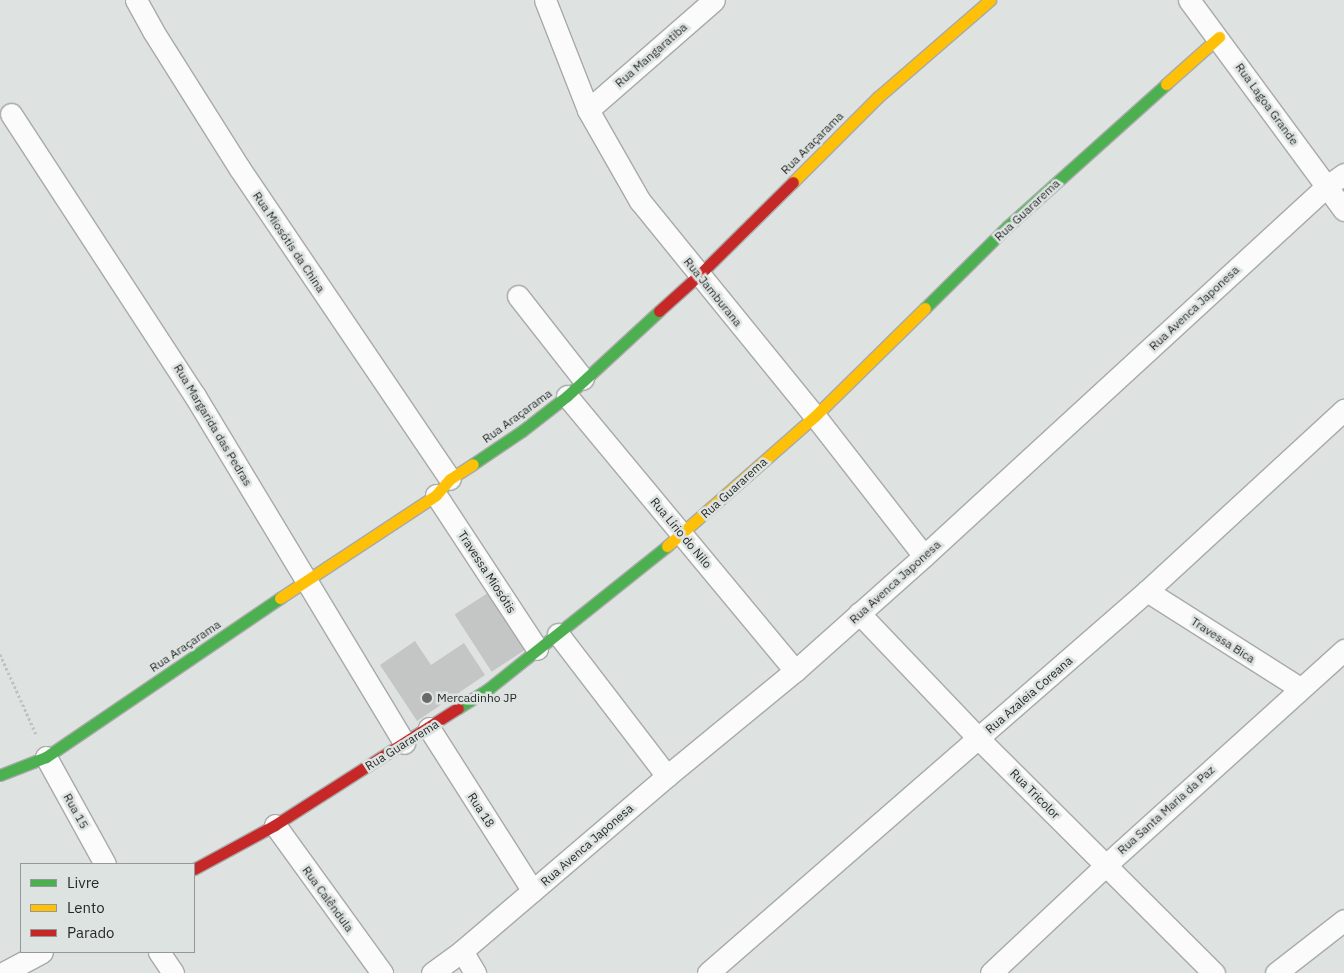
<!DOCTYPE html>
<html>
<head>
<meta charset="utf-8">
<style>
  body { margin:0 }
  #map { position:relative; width:1344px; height:973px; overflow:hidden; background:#dee2e0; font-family:"IBM Plex Sans",sans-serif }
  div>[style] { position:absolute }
  .building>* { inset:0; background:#c4c6c6; transform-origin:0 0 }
  .path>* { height:3px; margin-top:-1.5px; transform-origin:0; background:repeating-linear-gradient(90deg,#c0c1c1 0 2.5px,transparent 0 5px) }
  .roads { filter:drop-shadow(1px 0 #a8aaa9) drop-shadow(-1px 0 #a8aaa9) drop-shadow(0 1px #a8aaa9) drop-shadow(0 -1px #a8aaa9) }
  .street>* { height:21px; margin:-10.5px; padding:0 10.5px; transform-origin:10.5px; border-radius:10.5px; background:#fafbfa }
  .fast>* { height:11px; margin:-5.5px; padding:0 5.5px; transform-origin:5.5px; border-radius:5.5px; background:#4caf50 }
  .slow>* { height:11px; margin:-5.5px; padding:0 5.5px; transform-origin:5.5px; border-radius:5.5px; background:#ffc107 }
  .jam>* { height:11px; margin:-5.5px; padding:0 5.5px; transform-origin:5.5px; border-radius:5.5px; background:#c62828 }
  .dots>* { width:14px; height:14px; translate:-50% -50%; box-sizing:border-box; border:2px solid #dde3e1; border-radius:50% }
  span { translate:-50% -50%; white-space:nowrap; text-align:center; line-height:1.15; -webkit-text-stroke:5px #dde3e1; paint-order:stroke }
  .street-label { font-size:12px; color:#272929 }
  .poi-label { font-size:12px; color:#272929 }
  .left { translate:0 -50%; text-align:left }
  .legend { position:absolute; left:20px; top:863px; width:175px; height:90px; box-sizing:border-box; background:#dde3e1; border:1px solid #949997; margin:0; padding:6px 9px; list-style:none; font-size:15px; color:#272929 }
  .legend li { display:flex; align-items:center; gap:10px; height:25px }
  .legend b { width:25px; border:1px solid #949997 }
</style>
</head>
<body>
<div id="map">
  <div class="building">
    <i style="left:494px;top:589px;width:68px;height:47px;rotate:57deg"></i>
    <i style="clip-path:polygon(415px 641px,431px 665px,464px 643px,485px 675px,417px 721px,380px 665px)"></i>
  </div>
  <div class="path">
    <i style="left:0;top:654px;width:88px;rotate:65.8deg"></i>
  </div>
  <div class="roads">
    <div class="street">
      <i style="left:136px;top:0;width:35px;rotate:61deg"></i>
      <i style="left:153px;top:31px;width:163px;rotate:57.8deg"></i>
      <i style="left:240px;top:169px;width:374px;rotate:55.9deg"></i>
      <i style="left:545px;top:0;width:118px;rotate:68.6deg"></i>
      <i style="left:588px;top:110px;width:105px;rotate:60.3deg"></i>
      <i style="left:640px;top:201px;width:277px;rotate:50.9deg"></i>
      <i style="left:815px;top:416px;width:177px;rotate:52.1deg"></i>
      <i style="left:1189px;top:0;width:261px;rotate:53.6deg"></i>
      <i style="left:588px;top:110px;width:167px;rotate:-41.1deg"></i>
      <i style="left:11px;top:114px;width:337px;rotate:56.9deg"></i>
      <i style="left:195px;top:396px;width:405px;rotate:58.9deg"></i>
      <i style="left:518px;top:296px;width:105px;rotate:51.9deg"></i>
      <i style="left:567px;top:396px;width:357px;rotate:50.3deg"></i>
      <i style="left:436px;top:495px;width:184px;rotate:56.7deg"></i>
      <i style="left:1147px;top:591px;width:181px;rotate:32.4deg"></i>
      <i style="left:859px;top:613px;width:174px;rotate:46.4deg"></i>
      <i style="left:979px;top:739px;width:332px;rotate:44.9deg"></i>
      <i style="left:558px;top:634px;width:179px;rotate:52.5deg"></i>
      <i style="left:429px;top:728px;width:193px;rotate:57.5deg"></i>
      <i style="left:46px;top:757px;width:122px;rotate:61.1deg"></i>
      <i style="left:275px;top:825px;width:183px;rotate:54.1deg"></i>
      <i style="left:462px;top:951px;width:26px;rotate:59deg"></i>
      <i style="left:159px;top:952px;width:25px;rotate:56deg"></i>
      <i style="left:3px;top:973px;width:44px;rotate:-28.3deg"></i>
      <i style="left:432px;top:973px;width:37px;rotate:-36deg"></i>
      <i style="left:462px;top:951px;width:270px;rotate:-40.5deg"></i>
      <i style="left:667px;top:776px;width:166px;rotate:-39.4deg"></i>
      <i style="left:795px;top:671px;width:173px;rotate:-41.7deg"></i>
      <i style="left:924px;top:556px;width:547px;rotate:-42.56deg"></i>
      <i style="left:1327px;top:186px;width:21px;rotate:-35deg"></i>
      <i style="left:708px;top:973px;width:582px;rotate:-41.03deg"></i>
      <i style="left:1147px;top:591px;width:268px;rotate:-42.6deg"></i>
      <i style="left:991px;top:973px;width:158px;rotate:-43.2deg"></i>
      <i style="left:1106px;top:865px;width:321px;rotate:-42.1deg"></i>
      <i style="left:1276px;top:973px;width:86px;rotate:-37.9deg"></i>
    </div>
    <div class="fast">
      <i style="left:925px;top:308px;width:117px;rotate:-44.7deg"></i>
      <i style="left:1008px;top:226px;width:212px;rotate:-41.9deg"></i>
      <i style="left:473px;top:464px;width:59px;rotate:-34deg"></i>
      <i style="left:522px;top:431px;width:57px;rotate:-37.9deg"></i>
      <i style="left:567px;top:396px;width:125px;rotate:-42.7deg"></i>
      <i style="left:458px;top:708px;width:36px;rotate:-32deg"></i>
      <i style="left:488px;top:689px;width:229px;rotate:-38.6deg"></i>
      <i style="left:0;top:775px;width:49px;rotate:-21.4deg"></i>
      <i style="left:46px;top:757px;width:283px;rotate:-34.2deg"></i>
    </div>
    <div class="slow">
      <i style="left:1166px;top:84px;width:71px;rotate:-41.6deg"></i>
      <i style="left:793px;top:182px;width:120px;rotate:-45deg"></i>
      <i style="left:878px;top:97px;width:148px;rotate:-40.9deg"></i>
      <i style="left:667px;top:546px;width:197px;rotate:-41.3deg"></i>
      <i style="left:815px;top:416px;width:154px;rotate:-44.5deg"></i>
      <i style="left:280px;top:598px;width:187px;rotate:-33.4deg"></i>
      <i style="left:436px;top:495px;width:21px;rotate:-49deg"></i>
      <i style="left:450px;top:479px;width:27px;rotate:-33deg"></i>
    </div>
    <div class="jam">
      <i style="left:659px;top:311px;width:54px;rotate:-42deg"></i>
      <i style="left:699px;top:275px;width:132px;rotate:-44.7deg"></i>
      <i style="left:194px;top:869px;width:92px;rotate:-28.5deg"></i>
      <i style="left:275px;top:825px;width:217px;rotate:-32.6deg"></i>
    </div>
  </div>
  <div class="dots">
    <i style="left:427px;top:698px;background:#676a69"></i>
  </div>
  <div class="street-label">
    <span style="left:651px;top:55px;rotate:-41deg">Rua Mangaratiba</span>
    <span style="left:1267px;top:104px;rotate:54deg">Rua Lagoa Grande</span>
    <span style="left:812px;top:143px;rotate:-45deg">Rua Araçarama</span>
    <span style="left:1027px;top:210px;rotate:-43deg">Rua Guararema</span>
    <span style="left:289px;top:242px;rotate:56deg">Rua Miosótis da China</span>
    <span style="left:713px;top:292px;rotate:51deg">Rua Jamburana</span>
    <span style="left:1194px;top:308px;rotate:-43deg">Rua Avenca Japonesa</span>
    <span style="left:517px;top:416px;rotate:-36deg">Rua Araçarama</span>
    <span style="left:213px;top:425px;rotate:59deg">Rua Margarida das Pedras</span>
    <span style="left:734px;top:488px;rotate:-42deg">Rua Guararema</span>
    <span style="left:681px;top:533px;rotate:50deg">Rua Lírio do Nilo</span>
    <span style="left:487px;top:572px;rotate:57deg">Travessa Miosótis</span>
    <span style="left:895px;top:582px;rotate:-42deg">Rua Avenca Japonesa</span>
    <span style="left:1223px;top:640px;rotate:33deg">Travessa Bica</span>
    <span style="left:185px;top:646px;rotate:-34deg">Rua Araçarama</span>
    <span style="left:1029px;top:695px;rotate:-41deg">Rua Azaleia Coreana</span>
    <span style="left:402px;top:745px;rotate:-32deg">Rua Guararema</span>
    <span style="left:1035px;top:794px;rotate:45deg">Rua Tricolor</span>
    <span style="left:481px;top:810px;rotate:57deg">Rua 18</span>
    <span style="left:1166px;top:810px;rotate:-42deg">Rua Santa Maria da Paz</span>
    <span style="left:76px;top:811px;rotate:61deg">Rua 15</span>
    <span style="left:587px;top:845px;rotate:-41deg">Rua Avenca Japonesa</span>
    <span style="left:328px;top:899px;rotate:54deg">Rua Calêndula</span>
  </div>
  <div class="poi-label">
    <span class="left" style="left:437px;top:698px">Mercadinho JP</span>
  </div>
  <ul class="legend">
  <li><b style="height:6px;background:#4caf50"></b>Livre</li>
  <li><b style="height:6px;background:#ffc107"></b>Lento</li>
  <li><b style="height:6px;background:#c62828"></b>Parado</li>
  </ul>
</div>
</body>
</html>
